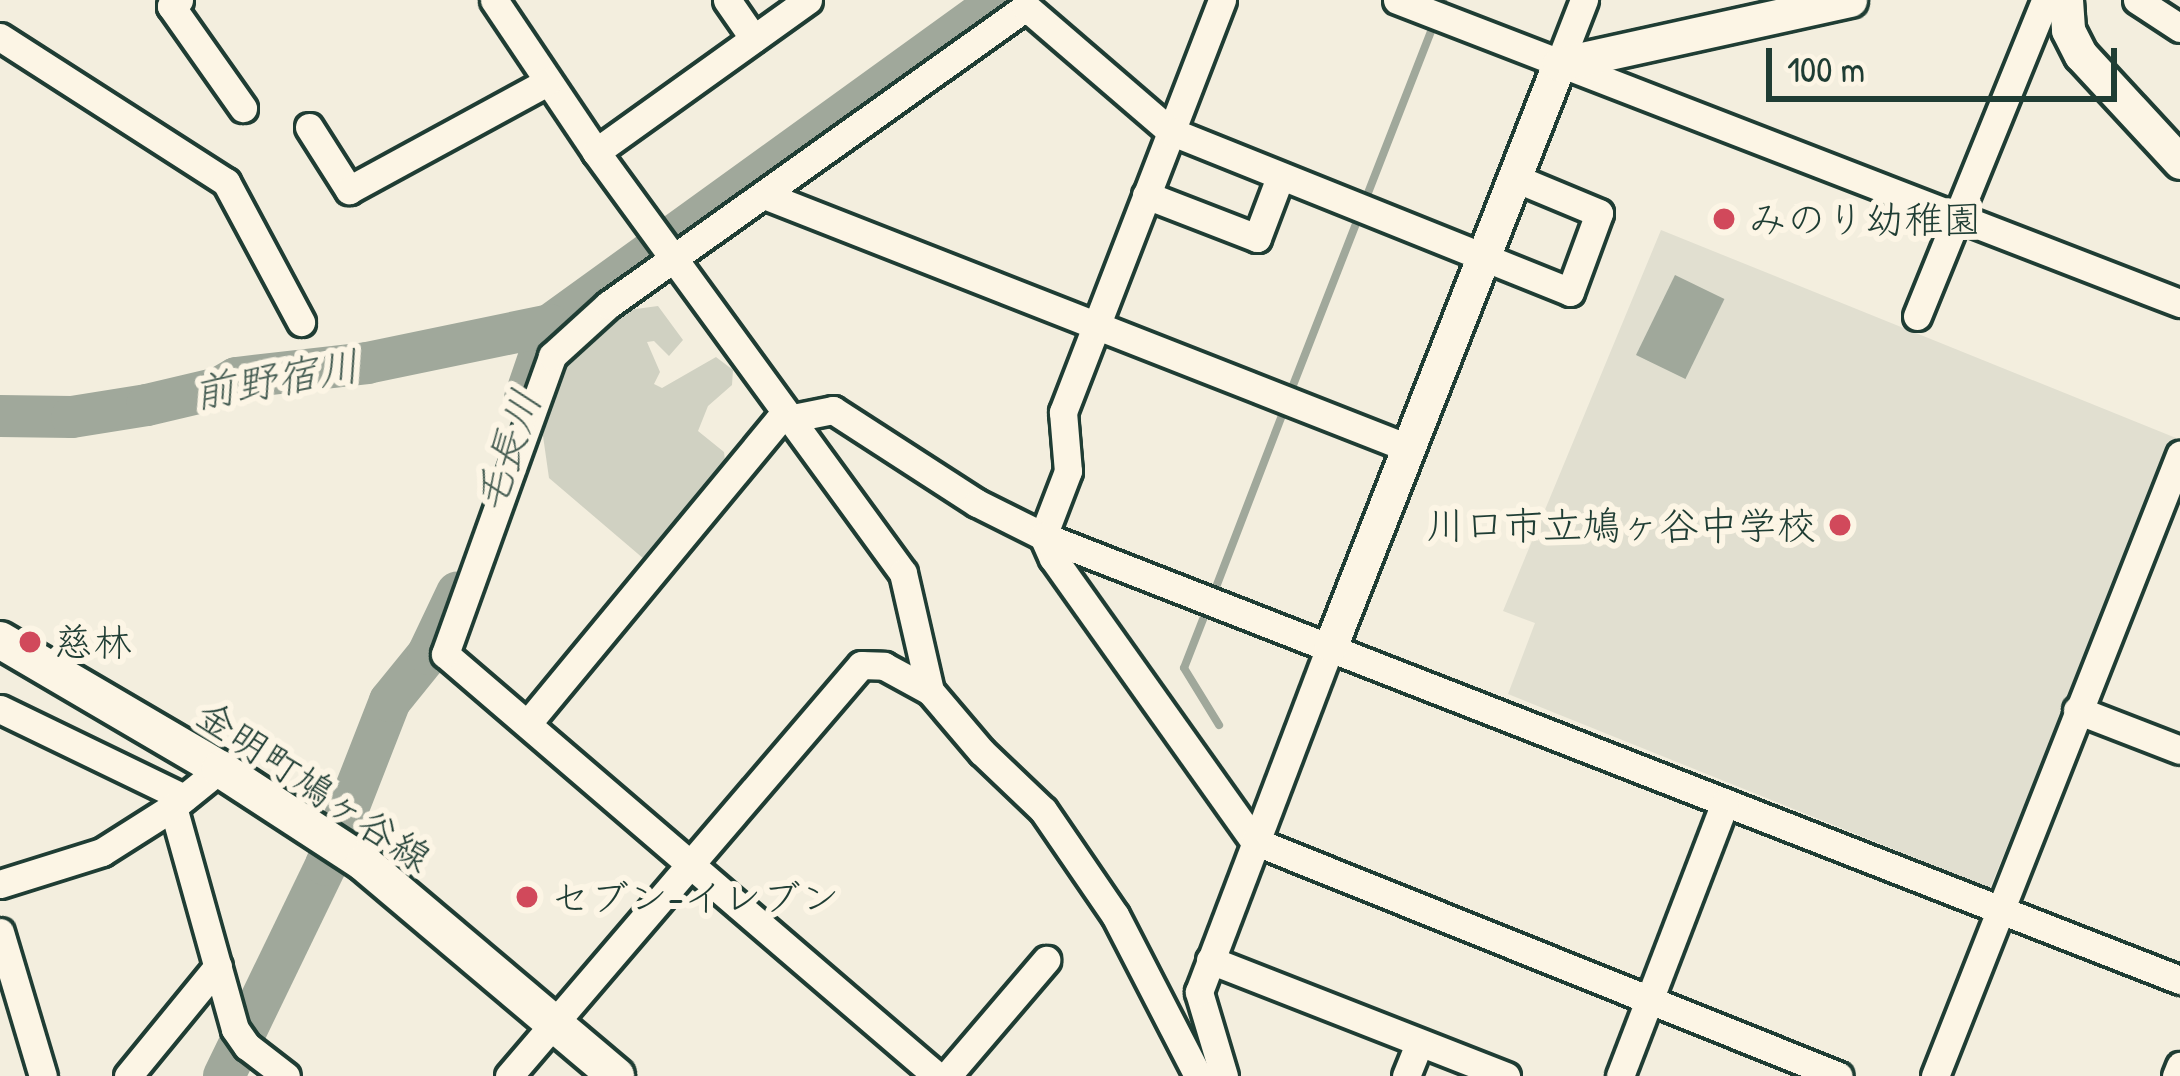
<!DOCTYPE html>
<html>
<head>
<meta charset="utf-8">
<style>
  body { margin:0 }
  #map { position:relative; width:2180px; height:1076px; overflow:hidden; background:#f3eede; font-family:"Patrick Hand","Klee One",sans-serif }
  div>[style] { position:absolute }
  .built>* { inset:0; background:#e1dfd0 }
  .green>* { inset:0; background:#d0d1c2 }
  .water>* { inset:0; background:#a0a89b; transform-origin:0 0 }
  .stream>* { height:8px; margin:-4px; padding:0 4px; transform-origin:4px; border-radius:4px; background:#a0a89b }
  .river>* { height:42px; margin:-21px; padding:0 21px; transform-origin:21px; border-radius:21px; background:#a0a89b }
  .roads { filter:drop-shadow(3px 0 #1f3d34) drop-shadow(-3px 0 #1f3d34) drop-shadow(0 3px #1f3d34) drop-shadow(0 -3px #1f3d34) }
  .minor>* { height:27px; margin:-13.5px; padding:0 13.5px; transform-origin:13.5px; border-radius:13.5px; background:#fcf5e5 }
  .tertiary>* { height:33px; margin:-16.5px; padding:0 16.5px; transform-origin:16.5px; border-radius:16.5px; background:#fcf5e5 }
  .secondary>* { height:36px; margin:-18px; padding:0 18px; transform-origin:18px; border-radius:18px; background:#fcf5e5 }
  .dots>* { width:33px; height:33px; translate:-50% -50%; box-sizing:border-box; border:6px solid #fcf5e5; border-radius:50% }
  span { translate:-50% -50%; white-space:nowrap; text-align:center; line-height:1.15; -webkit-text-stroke:12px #fcf5e5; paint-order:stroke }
  .poi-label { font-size:39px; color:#1f3d34 }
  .left { translate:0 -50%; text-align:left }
  .right { translate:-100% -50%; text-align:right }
  .street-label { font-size:39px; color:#1f3d34 }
  .water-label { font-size:42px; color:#465d53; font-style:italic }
  .scale { position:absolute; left:1766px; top:48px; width:351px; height:54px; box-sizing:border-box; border:6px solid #1f3d34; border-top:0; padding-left:15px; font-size:36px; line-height:42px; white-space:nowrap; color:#1f3d34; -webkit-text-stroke:9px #fcf5e5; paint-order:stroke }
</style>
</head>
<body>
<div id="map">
  <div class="built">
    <i style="clip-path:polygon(1661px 230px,2176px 438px,1990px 888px,1508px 694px,1535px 623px,1503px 611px)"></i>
  </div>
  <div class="green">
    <i style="clip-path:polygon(658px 306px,683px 340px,669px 356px,654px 341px,647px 342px,660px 372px,654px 384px,662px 388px,716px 357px,733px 370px,732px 385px,708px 406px,698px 431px,724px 452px,726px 469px,716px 514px,710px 524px,695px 532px,664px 537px,663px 551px,651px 565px,549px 478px,541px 422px,578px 342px,614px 312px)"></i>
  </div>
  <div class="water">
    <i style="left:1675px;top:275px;width:55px;height:89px;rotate:26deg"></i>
  </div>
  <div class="stream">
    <i style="left:1290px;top:393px;width:422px;rotate:-68.7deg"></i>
    <i style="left:1213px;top:595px;width:201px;rotate:-69deg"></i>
    <i style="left:1207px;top:609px;width:63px;rotate:111.3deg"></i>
    <i style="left:1184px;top:668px;width:67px;rotate:58.4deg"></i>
  </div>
  <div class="river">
    <i style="left:525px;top:398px;width:77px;rotate:-71.1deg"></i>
    <i style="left:550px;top:325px;width:555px;rotate:-35.84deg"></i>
    <i style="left:0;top:416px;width:72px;rotate:0.8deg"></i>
    <i style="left:72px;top:417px;width:76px;rotate:-9.1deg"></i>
    <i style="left:147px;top:405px;width:74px;rotate:-13.3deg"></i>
    <i style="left:219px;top:388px;width:20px;rotate:-30deg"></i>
    <i style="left:236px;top:378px;width:132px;rotate:-6.5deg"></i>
    <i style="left:367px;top:363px;width:187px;rotate:-11.7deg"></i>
    <i style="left:224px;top:1076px;width:234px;rotate:-64.2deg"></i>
    <i style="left:326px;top:865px;width:176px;rotate:-68.7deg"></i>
    <i style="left:390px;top:701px;width:60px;rotate:-51deg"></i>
    <i style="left:428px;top:654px;width:68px;rotate:-64.6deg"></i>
  </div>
  <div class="roads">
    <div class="minor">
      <i style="left:179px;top:0;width:10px;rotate:143deg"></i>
      <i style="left:171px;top:6px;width:125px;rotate:54.8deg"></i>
      <i style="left:494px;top:0;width:183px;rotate:56.1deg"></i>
      <i style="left:727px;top:0;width:47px;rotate:55.3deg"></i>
      <i style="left:808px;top:0;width:261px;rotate:144.4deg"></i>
      <i style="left:596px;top:152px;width:521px;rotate:53.9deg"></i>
      <i style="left:903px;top:573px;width:121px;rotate:77.1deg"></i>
      <i style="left:1222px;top:0;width:442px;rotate:111.1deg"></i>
      <i style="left:1063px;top:412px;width:59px;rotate:85.2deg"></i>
      <i style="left:1068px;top:471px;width:70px;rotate:111deg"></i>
      <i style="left:1043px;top:536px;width:24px;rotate:66deg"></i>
      <i style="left:1053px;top:558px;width:347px;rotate:54.6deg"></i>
      <i style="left:1254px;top:841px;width:630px;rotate:21.89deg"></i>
      <i style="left:1397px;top:0;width:840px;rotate:21.16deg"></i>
      <i style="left:2137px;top:0;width:51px;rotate:33.1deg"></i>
      <i style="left:0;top:37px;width:269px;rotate:32.7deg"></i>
      <i style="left:226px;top:182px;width:159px;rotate:61.8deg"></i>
      <i style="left:1559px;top:64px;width:69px;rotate:-68.7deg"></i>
      <i style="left:309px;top:127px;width:75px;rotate:57.6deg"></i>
      <i style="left:349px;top:190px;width:226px;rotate:-28.6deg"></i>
      <i style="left:764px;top:195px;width:692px;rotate:21.45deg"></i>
      <i style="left:1146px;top:195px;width:119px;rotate:21.2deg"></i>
      <i style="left:1257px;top:238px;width:65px;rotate:-69.3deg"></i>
      <i style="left:1917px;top:316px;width:341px;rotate:-67.9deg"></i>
      <i style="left:0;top:709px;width:204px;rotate:25.8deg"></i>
      <i style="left:2077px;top:710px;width:110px;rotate:21.2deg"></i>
      <i style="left:528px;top:723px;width:392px;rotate:-50.4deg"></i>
      <i style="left:778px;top:421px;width:56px;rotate:-11.3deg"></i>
      <i style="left:833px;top:410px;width:171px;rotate:32.9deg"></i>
      <i style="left:977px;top:503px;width:74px;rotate:26.6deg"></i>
      <i style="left:1043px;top:536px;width:1221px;rotate:21.33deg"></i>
      <i style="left:173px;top:807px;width:230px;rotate:74.4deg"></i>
      <i style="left:235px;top:1029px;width:21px;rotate:55deg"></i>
      <i style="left:247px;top:1046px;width:49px;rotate:37.6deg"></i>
      <i style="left:0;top:884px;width:107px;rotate:-17.4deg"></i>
      <i style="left:102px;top:852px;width:84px;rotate:-32.4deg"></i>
      <i style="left:173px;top:807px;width:60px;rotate:-39deg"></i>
      <i style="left:0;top:932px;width:150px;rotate:73.4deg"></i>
      <i style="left:1210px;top:960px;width:318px;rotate:21.4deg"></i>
      <i style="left:128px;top:1076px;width:142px;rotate:-50.7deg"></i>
      <i style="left:509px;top:1076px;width:541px;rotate:-49.42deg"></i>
      <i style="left:861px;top:665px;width:23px;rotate:2deg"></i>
      <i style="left:884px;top:666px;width:52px;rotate:28.5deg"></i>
      <i style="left:930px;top:691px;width:80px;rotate:49.6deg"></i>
      <i style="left:982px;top:752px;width:84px;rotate:43.6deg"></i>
      <i style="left:1043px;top:810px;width:127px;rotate:55.6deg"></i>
      <i style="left:1115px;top:915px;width:181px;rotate:62.7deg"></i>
      <i style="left:937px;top:1076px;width:648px;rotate:-139.38deg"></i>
      <i style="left:445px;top:654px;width:317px;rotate:-70.2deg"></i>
      <i style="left:552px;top:356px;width:76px;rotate:-42.3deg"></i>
      <i style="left:608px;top:305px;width:513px;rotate:-35.49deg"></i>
      <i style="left:1026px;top:7px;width:190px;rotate:40.7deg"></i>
      <i style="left:1170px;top:131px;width:431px;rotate:21.9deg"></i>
      <i style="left:1570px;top:292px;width:84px;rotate:-69.8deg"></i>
      <i style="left:1599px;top:213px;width:91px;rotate:-157.4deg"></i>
      <i style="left:947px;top:1076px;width:153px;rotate:-49.5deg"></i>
      <i style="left:1224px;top:1076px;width:88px;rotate:-106.6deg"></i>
      <i style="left:1199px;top:992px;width:371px;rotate:-69.2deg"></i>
      <i style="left:1406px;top:1076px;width:35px;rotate:-68deg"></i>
      <i style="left:1620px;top:1076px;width:293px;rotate:-69deg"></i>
      <i style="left:1935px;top:1076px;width:668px;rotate:-68.47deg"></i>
      <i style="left:2176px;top:1076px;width:11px;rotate:-68deg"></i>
    </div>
    <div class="tertiary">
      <i style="left:2066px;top:0;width:30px;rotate:86deg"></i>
      <i style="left:2068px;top:30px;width:28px;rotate:63deg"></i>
      <i style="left:2081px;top:55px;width:146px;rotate:47.2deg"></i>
      <i style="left:1331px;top:645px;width:624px;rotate:-68.57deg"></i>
      <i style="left:1559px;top:64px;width:298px;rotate:-12.4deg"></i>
    </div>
    <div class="secondary">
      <i style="left:0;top:640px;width:255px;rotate:30.4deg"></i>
      <i style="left:220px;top:769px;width:172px;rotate:33.1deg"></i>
      <i style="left:364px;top:863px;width:330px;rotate:40.2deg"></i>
    </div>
  </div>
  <div class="dots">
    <i style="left:1724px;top:219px;background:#d1495b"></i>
    <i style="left:1840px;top:525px;background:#d1495b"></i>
    <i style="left:30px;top:642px;background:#d1495b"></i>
    <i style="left:527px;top:897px;background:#d1495b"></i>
  </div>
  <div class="poi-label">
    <span class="left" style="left:1748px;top:219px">みのり幼稚園</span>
    <span class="right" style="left:1816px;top:525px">川口市立鳩ヶ谷中学校</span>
    <span class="left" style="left:54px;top:642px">慈林</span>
    <span class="left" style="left:551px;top:897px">セブン-イレブン</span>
  </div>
  <div class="street-label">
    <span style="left:314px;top:786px;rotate:34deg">金明町鳩ヶ谷線</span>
  </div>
  <div class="water-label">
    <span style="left:276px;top:379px;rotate:-10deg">前野宿川</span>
    <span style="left:507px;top:451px;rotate:-71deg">毛長川</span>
  </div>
  <div class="scale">100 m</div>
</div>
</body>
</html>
